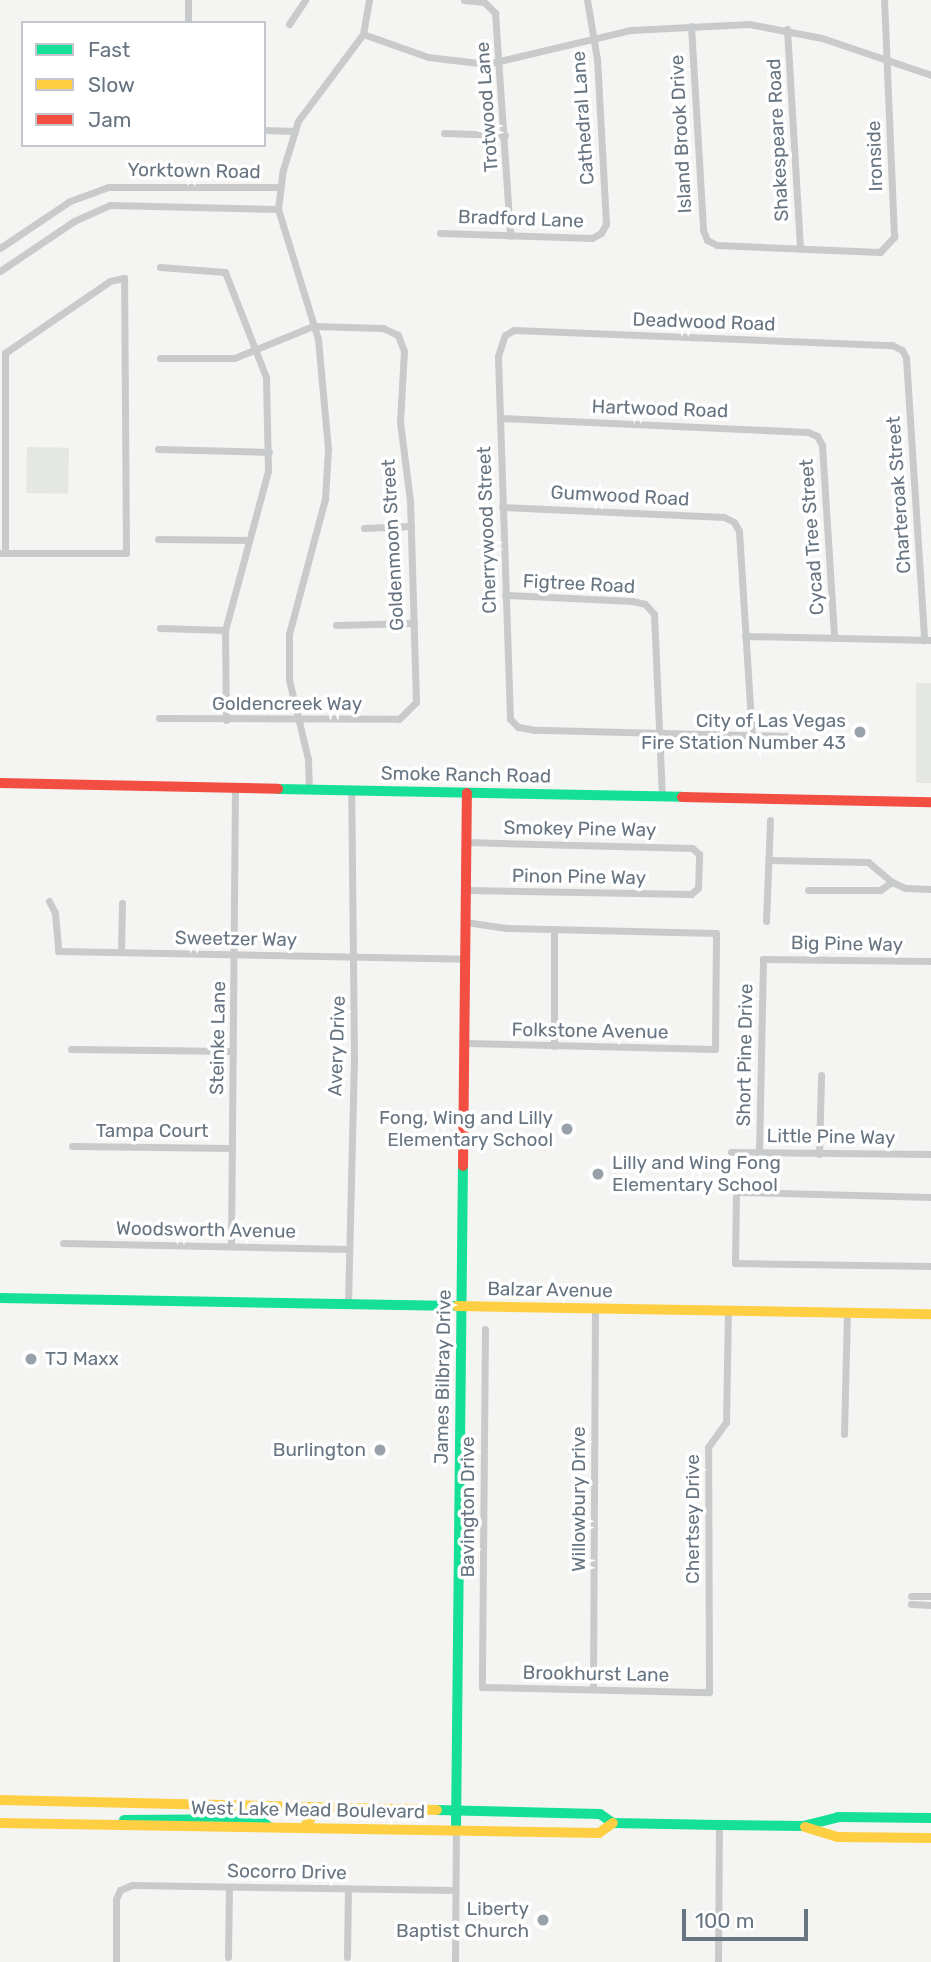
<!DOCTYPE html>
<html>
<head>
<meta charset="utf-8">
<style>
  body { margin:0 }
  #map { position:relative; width:931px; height:1962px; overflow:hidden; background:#f4f5f3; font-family:Rubik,sans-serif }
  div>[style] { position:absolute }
  .green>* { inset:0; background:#e4e7e2; transform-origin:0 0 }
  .street>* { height:7px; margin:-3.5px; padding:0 3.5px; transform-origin:3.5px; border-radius:3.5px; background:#c9cacb }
  .fast>* { height:10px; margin:-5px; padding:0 5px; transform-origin:5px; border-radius:5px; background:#16e098 }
  .slow>* { height:10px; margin:-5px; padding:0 5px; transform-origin:5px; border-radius:5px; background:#ffcf43 }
  .jam>* { height:10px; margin:-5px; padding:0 5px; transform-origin:5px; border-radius:5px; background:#f24e42 }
  .dots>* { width:19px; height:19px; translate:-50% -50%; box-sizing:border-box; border:4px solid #fff; border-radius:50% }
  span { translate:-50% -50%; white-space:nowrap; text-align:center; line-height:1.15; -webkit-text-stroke:7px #fff; paint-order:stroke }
  .street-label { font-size:19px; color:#677481 }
  .poi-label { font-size:19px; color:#677481 }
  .right { translate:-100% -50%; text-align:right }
  .left { translate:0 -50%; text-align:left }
  .legend { position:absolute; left:21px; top:21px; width:245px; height:126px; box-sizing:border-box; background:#fff; border:2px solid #c2c7cd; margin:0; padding:9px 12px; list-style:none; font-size:21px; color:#677481 }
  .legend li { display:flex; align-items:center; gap:14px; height:35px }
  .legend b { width:35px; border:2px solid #c2c7cd }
  .scale { position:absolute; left:682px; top:1909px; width:126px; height:32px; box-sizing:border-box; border:4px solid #677481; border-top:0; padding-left:9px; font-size:21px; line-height:24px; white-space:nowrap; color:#677481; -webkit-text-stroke:5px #fff; paint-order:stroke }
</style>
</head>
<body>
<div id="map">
  <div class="green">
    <i style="left:27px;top:447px;width:42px;height:46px;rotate:1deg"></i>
    <i style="left:916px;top:683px;width:15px;height:100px"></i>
  </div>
  <div class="street">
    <i style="left:464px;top:0;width:20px;rotate:6deg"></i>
    <i style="left:484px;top:2px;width:16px;rotate:45deg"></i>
    <i style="left:495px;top:13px;width:223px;rotate:86.1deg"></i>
    <i style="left:188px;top:23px;width:23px;rotate:-90deg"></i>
    <i style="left:289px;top:24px;width:29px;rotate:-56deg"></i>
    <i style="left:691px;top:26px;width:204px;rotate:86.6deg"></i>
    <i style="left:703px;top:230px;width:11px;rotate:68deg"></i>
    <i style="left:707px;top:240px;width:11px;rotate:27deg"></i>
    <i style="left:717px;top:245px;width:163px;rotate:2.5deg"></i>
    <i style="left:880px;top:252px;width:21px;rotate:-47deg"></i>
    <i style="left:894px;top:237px;width:237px;rotate:-92.4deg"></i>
    <i style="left:787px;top:29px;width:220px;rotate:86.6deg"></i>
    <i style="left:363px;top:34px;width:69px;rotate:19.5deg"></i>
    <i style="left:428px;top:57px;width:59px;rotate:6.8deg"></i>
    <i style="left:487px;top:64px;width:148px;rotate:-13.3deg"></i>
    <i style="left:631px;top:30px;width:118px;rotate:-2.9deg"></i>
    <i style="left:749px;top:24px;width:74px;rotate:10.9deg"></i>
    <i style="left:822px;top:38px;width:115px;rotate:18.7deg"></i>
    <i style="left:264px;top:130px;width:31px;rotate:2deg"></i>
    <i style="left:444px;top:133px;width:61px;rotate:1.9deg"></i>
    <i style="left:440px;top:233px;width:152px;rotate:1.9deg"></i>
    <i style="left:592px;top:238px;width:10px;rotate:-29deg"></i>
    <i style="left:601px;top:233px;width:10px;rotate:-61deg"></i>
    <i style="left:606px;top:224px;width:165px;rotate:-93.1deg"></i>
    <i style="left:597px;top:59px;width:60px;rotate:-99.6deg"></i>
    <i style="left:0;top:248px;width:84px;rotate:-33.9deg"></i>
    <i style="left:70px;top:201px;width:40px;rotate:-20.2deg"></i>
    <i style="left:108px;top:187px;width:172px"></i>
    <i style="left:160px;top:267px;width:65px;rotate:4.4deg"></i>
    <i style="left:225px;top:272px;width:113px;rotate:68.7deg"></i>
    <i style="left:266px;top:377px;width:94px;rotate:88.8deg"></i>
    <i style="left:268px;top:471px;width:165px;rotate:105.1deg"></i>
    <i style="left:225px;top:630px;width:90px;rotate:89.4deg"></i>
    <i style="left:0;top:271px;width:89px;rotate:-34deg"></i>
    <i style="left:74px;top:221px;width:39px;rotate:-24deg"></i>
    <i style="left:110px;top:205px;width:168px;rotate:1.4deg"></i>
    <i style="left:500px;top:418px;width:308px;rotate:2.6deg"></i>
    <i style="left:808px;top:432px;width:10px;rotate:24deg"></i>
    <i style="left:817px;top:436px;width:10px;rotate:61deg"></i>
    <i style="left:822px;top:445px;width:193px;rotate:86.4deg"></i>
    <i style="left:158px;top:449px;width:111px;rotate:1.5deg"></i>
    <i style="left:502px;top:507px;width:222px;rotate:2.6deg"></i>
    <i style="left:724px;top:517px;width:11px;rotate:27deg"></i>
    <i style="left:734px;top:522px;width:10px;rotate:61deg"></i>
    <i style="left:739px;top:531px;width:204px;rotate:86.4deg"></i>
    <i style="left:364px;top:528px;width:47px;rotate:-2.4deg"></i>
    <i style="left:158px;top:539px;width:90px;rotate:0.6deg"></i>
    <i style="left:0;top:553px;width:126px"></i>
    <i style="left:126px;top:553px;width:275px;rotate:-90.4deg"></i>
    <i style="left:124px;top:278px;width:14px;rotate:168deg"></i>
    <i style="left:110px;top:281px;width:127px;rotate:145.6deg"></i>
    <i style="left:5px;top:353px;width:200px;rotate:90deg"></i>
    <i style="left:505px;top:595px;width:127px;rotate:2.7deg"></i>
    <i style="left:632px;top:601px;width:13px;rotate:13deg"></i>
    <i style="left:645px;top:604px;width:13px;rotate:48deg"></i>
    <i style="left:654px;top:614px;width:183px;rotate:87.5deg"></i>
    <i style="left:336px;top:625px;width:78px;rotate:-1.5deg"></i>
    <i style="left:160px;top:628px;width:65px;rotate:1.8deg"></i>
    <i style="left:745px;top:636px;width:186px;rotate:1.2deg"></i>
    <i style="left:159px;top:718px;width:240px;rotate:0.2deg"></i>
    <i style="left:399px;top:719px;width:24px;rotate:-45deg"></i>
    <i style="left:416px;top:702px;width:201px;rotate:-91.7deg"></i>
    <i style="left:410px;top:501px;width:80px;rotate:-97.2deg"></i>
    <i style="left:400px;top:422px;width:71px;rotate:-86.8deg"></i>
    <i style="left:404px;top:351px;width:17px;rotate:-111deg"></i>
    <i style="left:398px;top:335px;width:17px;rotate:-155deg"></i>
    <i style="left:383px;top:328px;width:70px;rotate:-178.4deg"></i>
    <i style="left:313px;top:326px;width:85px;rotate:157.9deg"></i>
    <i style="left:234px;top:358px;width:74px;rotate:180deg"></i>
    <i style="left:788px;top:736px;width:253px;rotate:-178.6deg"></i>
    <i style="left:535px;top:730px;width:17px;rotate:-170deg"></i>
    <i style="left:518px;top:727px;width:11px;rotate:-135deg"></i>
    <i style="left:510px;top:719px;width:363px;rotate:-91.9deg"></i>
    <i style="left:498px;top:356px;width:22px;rotate:-72deg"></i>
    <i style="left:505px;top:335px;width:10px;rotate:-29deg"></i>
    <i style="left:514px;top:330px;width:378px;rotate:2.3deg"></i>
    <i style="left:892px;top:345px;width:11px;rotate:27deg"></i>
    <i style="left:902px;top:350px;width:9px;rotate:63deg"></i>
    <i style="left:906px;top:358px;width:283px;rotate:86.3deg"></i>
    <i style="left:309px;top:789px;width:30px;rotate:-92deg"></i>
    <i style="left:308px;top:759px;width:81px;rotate:-103.5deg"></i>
    <i style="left:289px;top:680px;width:46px;rotate:-90deg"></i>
    <i style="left:289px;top:634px;width:140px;rotate:-75.1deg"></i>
    <i style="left:325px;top:499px;width:50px;rotate:-86.6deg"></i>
    <i style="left:328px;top:449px;width:110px;rotate:-95.2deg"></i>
    <i style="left:318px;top:339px;width:136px;rotate:-107.1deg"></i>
    <i style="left:278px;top:209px;width:39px;rotate:-83deg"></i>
    <i style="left:283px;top:170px;width:51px;rotate:-73deg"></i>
    <i style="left:298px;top:121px;width:109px;rotate:-53.2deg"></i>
    <i style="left:363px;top:34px;width:35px;rotate:-80deg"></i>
    <i style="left:770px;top:860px;width:98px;rotate:1.2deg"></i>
    <i style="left:868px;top:862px;width:31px;rotate:40deg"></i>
    <i style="left:466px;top:890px;width:225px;rotate:1deg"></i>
    <i style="left:691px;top:894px;width:9px;rotate:-41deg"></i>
    <i style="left:698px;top:888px;width:34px;rotate:-88deg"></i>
    <i style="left:699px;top:854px;width:9px;rotate:-139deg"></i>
    <i style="left:692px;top:848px;width:226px;rotate:-178.5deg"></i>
    <i style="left:808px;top:890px;width:72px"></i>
    <i style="left:880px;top:890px;width:14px;rotate:-34deg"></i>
    <i style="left:892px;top:882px;width:14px;rotate:25deg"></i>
    <i style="left:905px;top:888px;width:26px;rotate:2deg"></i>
    <i style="left:49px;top:901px;width:13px;rotate:63deg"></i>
    <i style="left:55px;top:913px;width:38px;rotate:85deg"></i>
    <i style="left:58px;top:951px;width:408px;rotate:1.1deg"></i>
    <i style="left:766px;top:921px;width:101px;rotate:-87.7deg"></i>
    <i style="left:554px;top:929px;width:117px;rotate:90deg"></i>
    <i style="left:121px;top:952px;width:49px;rotate:-88.8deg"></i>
    <i style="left:465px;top:1043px;width:250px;rotate:1.4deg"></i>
    <i style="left:715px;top:1049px;width:116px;rotate:-89.5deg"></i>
    <i style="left:716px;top:933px;width:210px;rotate:-178.6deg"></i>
    <i style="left:506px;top:928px;width:40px;rotate:-171.5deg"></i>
    <i style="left:71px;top:1049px;width:162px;rotate:0.7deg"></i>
    <i style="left:72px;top:1146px;width:160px;rotate:0.7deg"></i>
    <i style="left:731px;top:1152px;width:200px;rotate:0.6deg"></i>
    <i style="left:759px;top:1152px;width:193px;rotate:-88.8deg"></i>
    <i style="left:763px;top:959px;width:168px;rotate:0.7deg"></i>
    <i style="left:819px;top:1154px;width:79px;rotate:-88.5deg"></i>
    <i style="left:931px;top:1197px;width:195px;rotate:-178.5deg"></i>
    <i style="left:736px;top:1192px;width:71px;rotate:90.8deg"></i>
    <i style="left:735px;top:1263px;width:196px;rotate:0.9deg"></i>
    <i style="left:63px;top:1243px;width:286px;rotate:1.2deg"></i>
    <i style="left:231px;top:1246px;width:458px;rotate:-89.5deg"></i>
    <i style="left:348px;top:1304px;width:247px;rotate:-88.6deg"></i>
    <i style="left:354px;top:1057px;width:267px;rotate:-90.6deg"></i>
    <i style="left:485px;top:1329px;width:358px;rotate:90.5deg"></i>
    <i style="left:482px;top:1687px;width:227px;rotate:1.3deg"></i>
    <i style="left:709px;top:1692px;width:245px;rotate:-90.2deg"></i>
    <i style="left:708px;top:1447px;width:31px;rotate:-54deg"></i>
    <i style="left:726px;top:1422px;width:111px;rotate:-89deg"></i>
    <i style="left:844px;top:1434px;width:121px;rotate:-88.6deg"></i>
    <i style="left:911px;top:1596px;width:20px"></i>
    <i style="left:911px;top:1604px;width:20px;rotate:3deg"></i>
    <i style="left:593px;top:1689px;width:380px;rotate:-89.7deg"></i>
    <i style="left:228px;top:1957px;width:70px;rotate:-89.2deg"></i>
    <i style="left:347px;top:1957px;width:68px;rotate:-89.2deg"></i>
    <i style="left:116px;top:1962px;width:63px;rotate:-90deg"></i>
    <i style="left:116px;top:1899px;width:10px;rotate:-66deg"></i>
    <i style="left:120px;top:1890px;width:13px;rotate:-23deg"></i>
    <i style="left:132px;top:1885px;width:323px;rotate:0.9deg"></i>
    <i style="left:455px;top:1962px;width:133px;rotate:-89.6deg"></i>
    <i style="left:718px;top:1962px;width:137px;rotate:-89.6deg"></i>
  </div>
  <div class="fast">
    <i style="left:278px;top:789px;width:404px;rotate:1.1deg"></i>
    <i style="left:0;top:1298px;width:457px;rotate:1deg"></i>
    <i style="left:437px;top:1810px;width:163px;rotate:1.4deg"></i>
    <i style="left:600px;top:1814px;width:16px;rotate:35deg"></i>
    <i style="left:613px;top:1823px;width:106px;rotate:1.1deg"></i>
    <i style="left:719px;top:1825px;width:84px;rotate:0.7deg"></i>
    <i style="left:803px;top:1826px;width:36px;rotate:-14deg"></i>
    <i style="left:838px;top:1817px;width:93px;rotate:0.6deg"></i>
    <i style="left:124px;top:1820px;width:133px;rotate:-0.4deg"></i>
    <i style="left:257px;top:1819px;width:12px;rotate:31deg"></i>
    <i style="left:456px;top:1829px;width:663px;rotate:-89.4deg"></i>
  </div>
  <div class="slow">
    <i style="left:457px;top:1306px;width:474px;rotate:1deg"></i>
    <i style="left:0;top:1800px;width:437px;rotate:1.3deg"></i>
    <i style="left:0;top:1823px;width:599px;rotate:0.96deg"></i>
    <i style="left:599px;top:1833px;width:17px;rotate:-36deg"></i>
    <i style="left:304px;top:1827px;width:24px;rotate:-52deg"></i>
    <i style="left:805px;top:1827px;width:34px;rotate:17deg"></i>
    <i style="left:837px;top:1837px;width:94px;rotate:0.6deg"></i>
  </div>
  <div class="jam">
    <i style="left:0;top:783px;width:278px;rotate:1.2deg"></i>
    <i style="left:682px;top:797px;width:249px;rotate:1.2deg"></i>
    <i style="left:463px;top:1166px;width:373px;rotate:-89.4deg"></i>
  </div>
  <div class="dots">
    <i style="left:860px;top:732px;background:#98a1a9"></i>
    <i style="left:567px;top:1129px;background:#98a1a9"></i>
    <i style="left:598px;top:1174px;background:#98a1a9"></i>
    <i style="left:31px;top:1359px;background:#98a1a9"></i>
    <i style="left:380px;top:1450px;background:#98a1a9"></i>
    <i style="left:543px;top:1920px;background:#98a1a9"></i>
  </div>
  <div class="street-label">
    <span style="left:487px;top:107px;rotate:-94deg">Trotwood Lane</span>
    <span style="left:583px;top:118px;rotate:-94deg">Cathedral Lane</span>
    <span style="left:681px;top:134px;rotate:-93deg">Island Brook Drive</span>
    <span style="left:778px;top:140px;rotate:-93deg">Shakespeare Road</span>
    <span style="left:875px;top:156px;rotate:-92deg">Ironside</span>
    <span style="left:194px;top:171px;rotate:1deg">Yorktown Road</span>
    <span style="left:521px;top:219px;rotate:2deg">Bradford Lane</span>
    <span style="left:704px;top:322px;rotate:2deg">Deadwood Road</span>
    <span style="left:660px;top:409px;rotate:2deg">Hartwood Road</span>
    <span style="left:899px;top:495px;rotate:-94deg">Charteroak Street</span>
    <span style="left:620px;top:496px;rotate:3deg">Gumwood Road</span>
    <span style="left:487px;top:530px;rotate:-92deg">Cherrywood Street</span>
    <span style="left:812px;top:537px;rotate:-94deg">Cycad Tree Street</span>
    <span style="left:393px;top:545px;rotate:-93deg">Goldenmoon Street</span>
    <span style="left:579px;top:584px;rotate:3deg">Figtree Road</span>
    <span style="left:287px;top:704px">Goldencreek Way</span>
    <span style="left:466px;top:775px;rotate:1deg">Smoke Ranch Road</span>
    <span style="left:580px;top:829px;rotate:1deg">Smokey Pine Way</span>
    <span style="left:579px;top:877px;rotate:1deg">Pinon Pine Way</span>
    <span style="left:236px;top:939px;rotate:1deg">Sweetzer Way</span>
    <span style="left:847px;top:944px;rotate:1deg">Big Pine Way</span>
    <span style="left:590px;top:1031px;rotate:1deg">Folkstone Avenue</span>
    <span style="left:218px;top:1038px;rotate:-89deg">Steinke Lane</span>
    <span style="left:337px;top:1046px;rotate:-88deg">Avery Drive</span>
    <span style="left:745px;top:1055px;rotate:-89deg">Short Pine Drive</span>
    <span style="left:152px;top:1131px">Tampa Court</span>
    <span style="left:831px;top:1137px;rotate:1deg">Little Pine Way</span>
    <span style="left:206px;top:1230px;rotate:1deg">Woodsworth Avenue</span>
    <span style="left:550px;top:1290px;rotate:1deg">Balzar Avenue</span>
    <span style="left:443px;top:1377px;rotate:-89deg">James Bilbray Drive</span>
    <span style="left:579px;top:1499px;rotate:-90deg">Willowbury Drive</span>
    <span style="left:468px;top:1507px;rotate:-90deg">Bavington Drive</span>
    <span style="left:693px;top:1519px;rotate:-90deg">Chertsey Drive</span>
    <span style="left:596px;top:1674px;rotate:1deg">Brookhurst Lane</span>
    <span style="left:308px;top:1810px;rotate:1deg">West Lake Mead Boulevard</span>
    <span style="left:287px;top:1872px;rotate:1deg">Socorro Drive</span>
  </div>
  <div class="poi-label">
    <span class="right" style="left:846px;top:732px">City of Las Vegas<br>Fire Station Number 43</span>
    <span class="right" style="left:553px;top:1129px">Fong, Wing and Lilly<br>Elementary School</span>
    <span class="left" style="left:612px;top:1174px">Lilly and Wing Fong<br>Elementary School</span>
    <span class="left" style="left:45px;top:1359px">TJ Maxx</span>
    <span class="right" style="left:366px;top:1450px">Burlington</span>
    <span class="right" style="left:529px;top:1920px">Liberty<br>Baptist Church</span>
  </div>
  <ul class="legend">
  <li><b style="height:9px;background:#16e098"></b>Fast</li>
  <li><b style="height:9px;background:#ffcf43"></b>Slow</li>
  <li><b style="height:9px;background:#f24e42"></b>Jam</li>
  </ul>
  <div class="scale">100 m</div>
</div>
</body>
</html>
